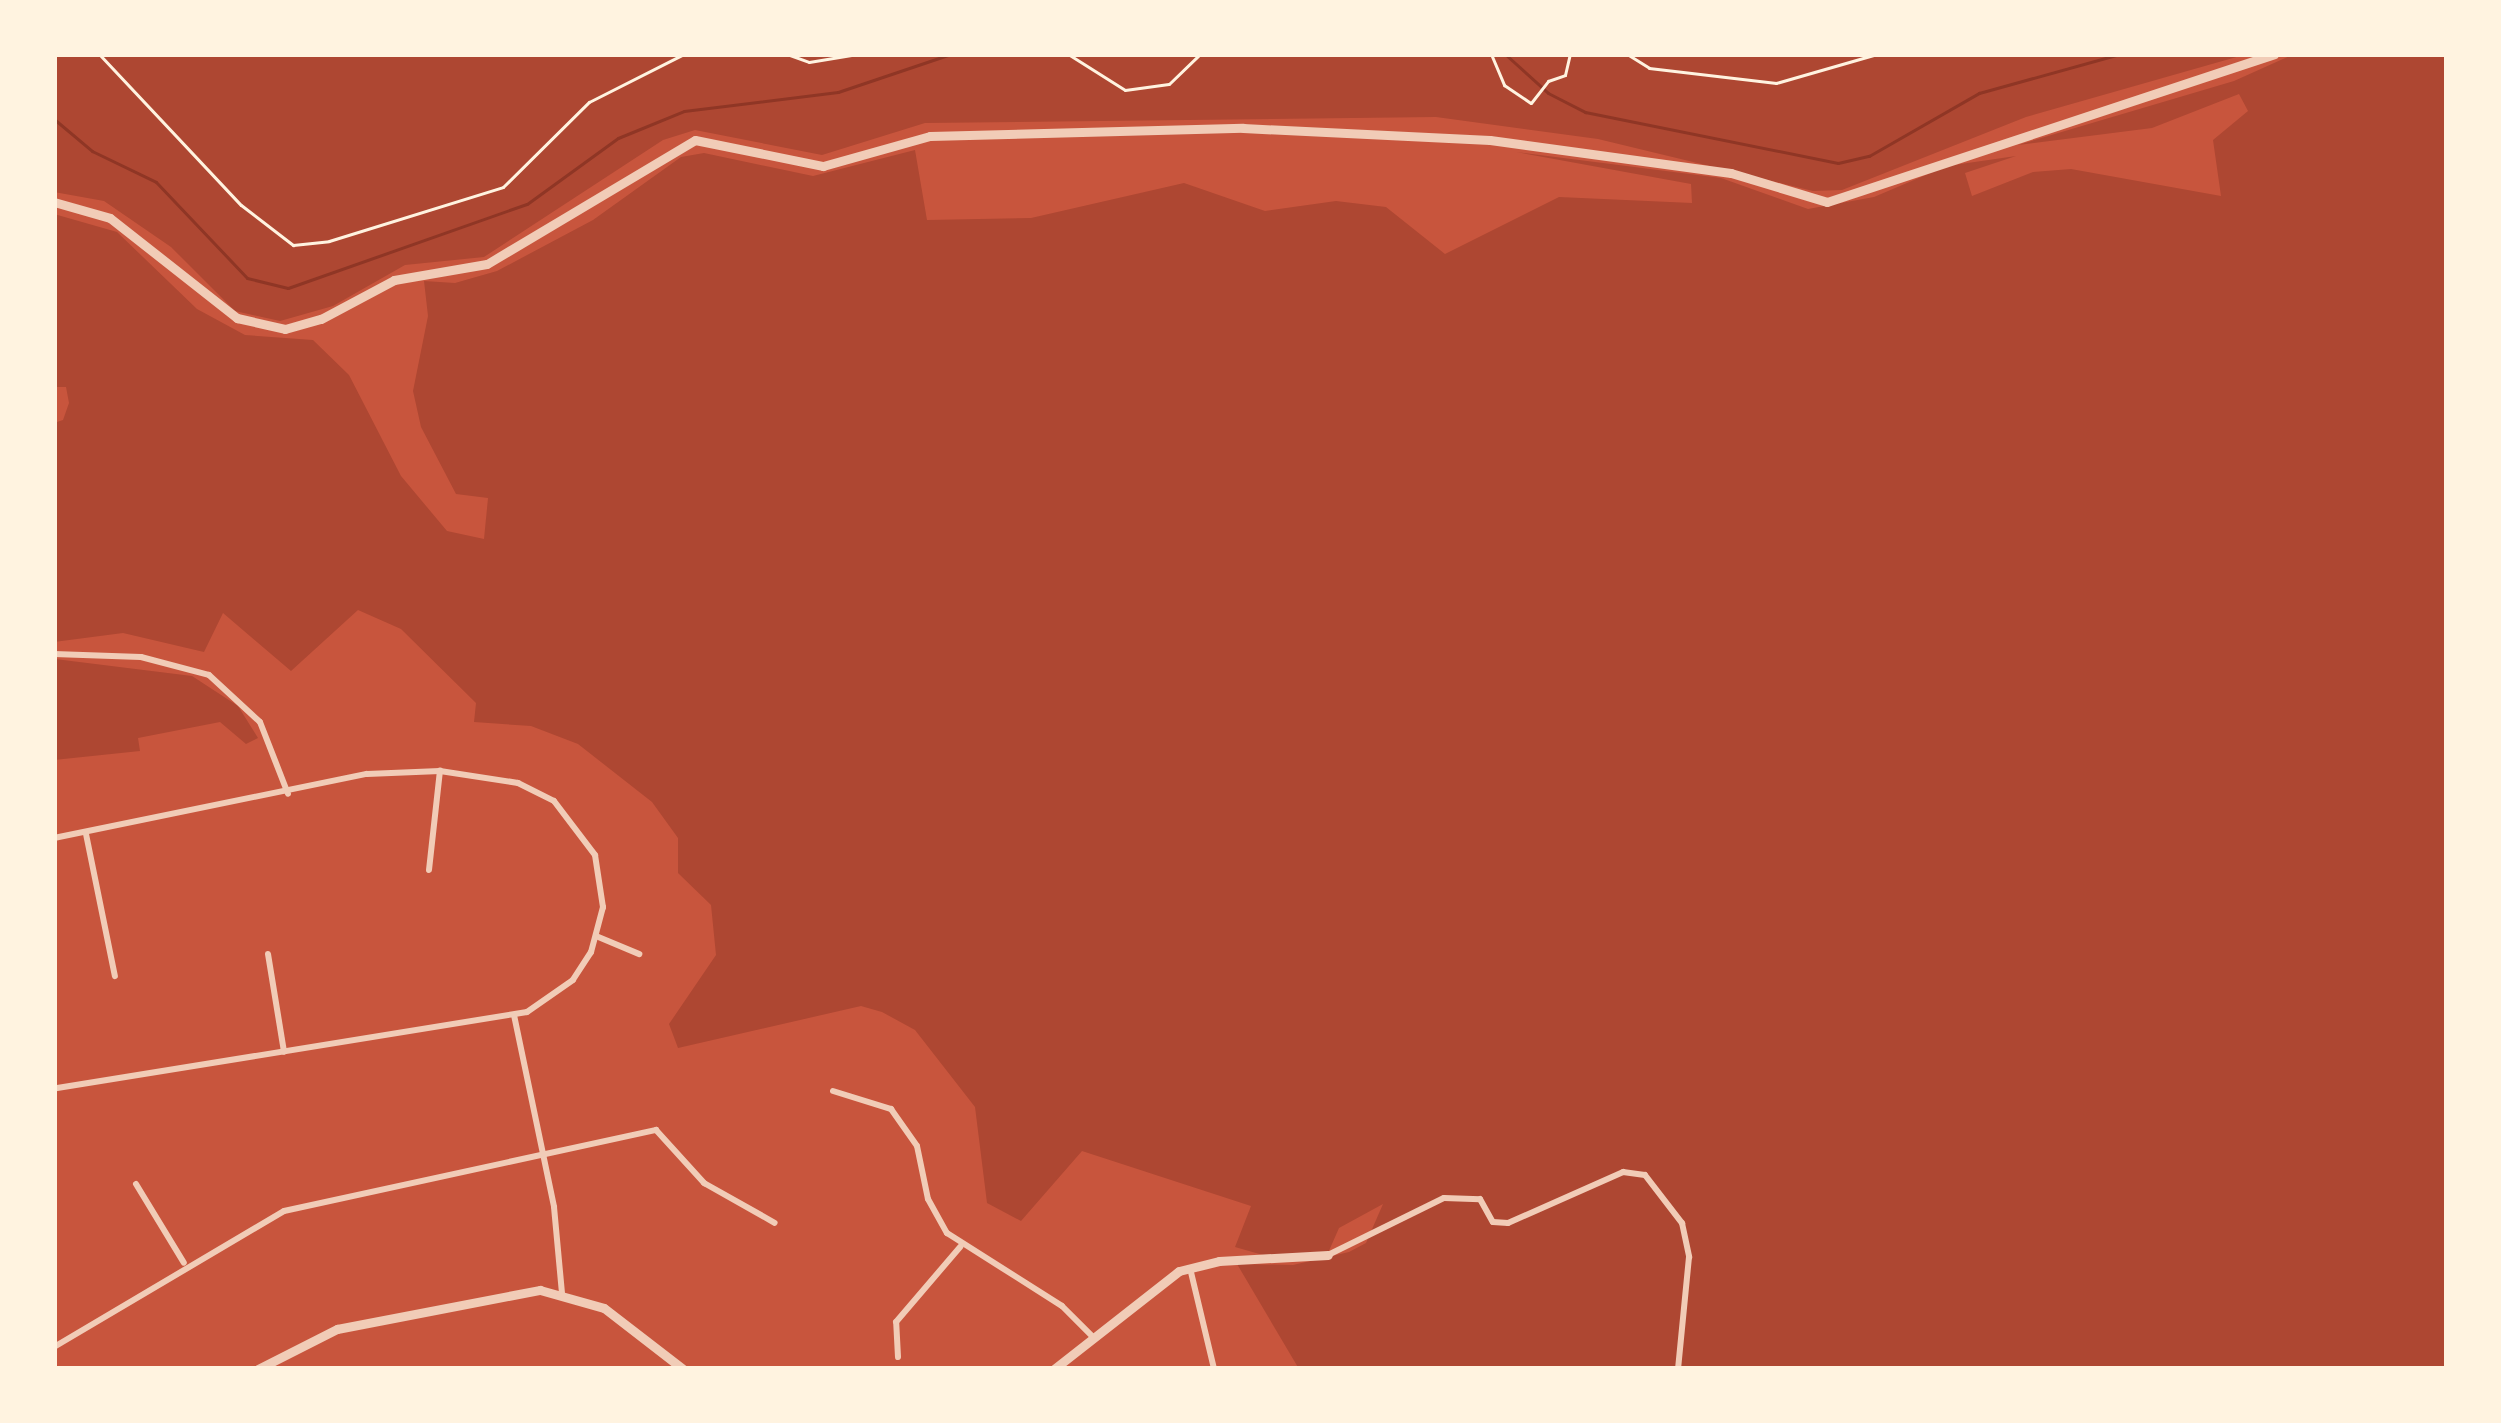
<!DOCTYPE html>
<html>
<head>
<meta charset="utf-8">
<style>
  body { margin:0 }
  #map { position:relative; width:2501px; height:1423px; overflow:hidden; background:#c8553d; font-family:Mulish,sans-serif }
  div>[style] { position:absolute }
  .green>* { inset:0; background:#ae4732 }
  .stream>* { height:3px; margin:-1.5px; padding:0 1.5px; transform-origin:1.5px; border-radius:1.5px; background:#8f3625 }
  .path>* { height:3px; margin:-1.5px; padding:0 1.5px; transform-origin:1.5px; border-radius:1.5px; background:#fff3e0 }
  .minor>* { height:6px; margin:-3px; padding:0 3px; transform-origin:3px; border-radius:3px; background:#f1ccb7 }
  .tertiary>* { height:9px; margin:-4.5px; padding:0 4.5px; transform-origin:4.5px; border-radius:4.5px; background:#f1ccb7 }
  span { translate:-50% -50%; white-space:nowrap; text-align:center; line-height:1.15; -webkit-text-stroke:10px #fff3e0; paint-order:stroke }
  .frame { position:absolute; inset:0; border:57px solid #fff3e0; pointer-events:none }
</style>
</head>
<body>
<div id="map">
  <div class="green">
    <i style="clip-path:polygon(54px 54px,2247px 54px,2026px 117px,1842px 190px,1813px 191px,1598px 139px,1436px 117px,925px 123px,822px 155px,695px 130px,663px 140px,484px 257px,405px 265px,333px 306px,280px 321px,235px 311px,171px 247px,104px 201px,54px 192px)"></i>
    <i style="clip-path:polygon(2294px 54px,2447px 54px,2447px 1369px,1299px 1369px,1237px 1264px,1293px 1265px,1349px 1252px,1366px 1243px,1383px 1204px,1339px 1228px,1328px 1253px,1263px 1255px,1235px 1247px,1251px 1206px,1082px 1151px,1021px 1221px,987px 1203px,975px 1107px,915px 1030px,882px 1012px,861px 1006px,678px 1048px,669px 1024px,716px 955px,711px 905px,678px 873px,678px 838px,652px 802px,578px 744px,531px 726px,474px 722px,476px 703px,401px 629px,358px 610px,291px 671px,223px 613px,204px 652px,123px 633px,54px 642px,54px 423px,63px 420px,69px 403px,66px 387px,54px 387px,54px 214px,117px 232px,197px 309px,245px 335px,313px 340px,349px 375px,401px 476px,447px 531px,484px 539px,488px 498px,456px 494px,421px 427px,413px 391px,428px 316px,424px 281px,455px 283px,497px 271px,593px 220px,681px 157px,704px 153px,813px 176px,915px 150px,927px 220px,1031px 218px,1184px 183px,1265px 211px,1336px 201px,1386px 207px,1445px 254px,1559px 197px,1692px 203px,1691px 184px,1516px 152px,1721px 178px,1808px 209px,1874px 197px,1947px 166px,2016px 156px,1965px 173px,1972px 196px,2033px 172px,2071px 169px,2221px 196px,2213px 140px,2248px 111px,2239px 94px,2152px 128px,2018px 145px,2234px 81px)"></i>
    <i style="clip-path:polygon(55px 659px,192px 676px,238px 706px,258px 738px,246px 744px,220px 722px,138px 738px,140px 751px,54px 760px)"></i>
  </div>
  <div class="stream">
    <i style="left:1505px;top:54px;width:58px;rotate:42.2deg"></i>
    <i style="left:1548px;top:93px;width:42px;rotate:27.2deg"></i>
    <i style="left:1585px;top:112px;width:258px;rotate:11.4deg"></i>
    <i style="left:1838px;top:163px;width:32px;rotate:-13deg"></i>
    <i style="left:1869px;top:156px;width:127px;rotate:-29.8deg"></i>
    <i style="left:1979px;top:93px;width:146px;rotate:-15.5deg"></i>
    <i style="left:54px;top:119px;width:50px;rotate:40.1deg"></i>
    <i style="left:92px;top:151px;width:71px;rotate:25.8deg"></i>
    <i style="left:156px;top:182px;width:132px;rotate:46.5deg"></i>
    <i style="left:247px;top:278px;width:42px;rotate:13.7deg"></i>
    <i style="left:288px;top:288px;width:253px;rotate:-19.4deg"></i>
    <i style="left:527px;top:204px;width:112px;rotate:-36deg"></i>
    <i style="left:618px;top:138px;width:71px;rotate:-22.2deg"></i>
    <i style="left:684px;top:111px;width:155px;rotate:-7deg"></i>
    <i style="left:838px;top:92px;width:119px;rotate:-18.6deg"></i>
  </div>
  <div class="path">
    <i style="left:99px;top:54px;width:207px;rotate:46.8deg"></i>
    <i style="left:241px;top:205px;width:66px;rotate:37.6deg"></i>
    <i style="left:293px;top:245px;width:36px;rotate:-6deg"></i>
    <i style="left:329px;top:241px;width:182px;rotate:-17.2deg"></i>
    <i style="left:503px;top:187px;width:121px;rotate:-44.7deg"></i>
    <i style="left:589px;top:102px;width:106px;rotate:-26.8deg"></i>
    <i style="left:787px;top:54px;width:23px;rotate:20deg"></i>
    <i style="left:809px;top:62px;width:49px;rotate:-9.5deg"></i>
    <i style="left:1068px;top:54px;width:67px;rotate:32.3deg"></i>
    <i style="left:1125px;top:90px;width:44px;rotate:-7.8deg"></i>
    <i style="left:1169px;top:84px;width:43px;rotate:-44.1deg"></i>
    <i style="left:1491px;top:54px;width:34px;rotate:67deg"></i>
    <i style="left:1504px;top:85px;width:32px;rotate:34deg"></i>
    <i style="left:1531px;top:103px;width:28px;rotate:-52deg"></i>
    <i style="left:1548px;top:81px;width:18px;rotate:-19deg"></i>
    <i style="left:1565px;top:75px;width:22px;rotate:-77deg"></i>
    <i style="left:1597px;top:54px;width:16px"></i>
    <i style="left:1627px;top:54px;width:26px;rotate:32deg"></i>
    <i style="left:1649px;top:68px;width:128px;rotate:6.7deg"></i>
    <i style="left:1776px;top:83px;width:105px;rotate:-16deg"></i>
  </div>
  <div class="minor">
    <i style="left:54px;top:654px;width:87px;rotate:2deg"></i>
    <i style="left:141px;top:657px;width:70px;rotate:14.8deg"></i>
    <i style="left:209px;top:675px;width:69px;rotate:42.7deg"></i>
    <i style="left:260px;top:722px;width:77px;rotate:68.7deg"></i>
    <i style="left:86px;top:834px;width:145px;rotate:78.5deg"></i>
    <i style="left:54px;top:838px;width:319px;rotate:-11.6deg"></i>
    <i style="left:367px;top:774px;width:73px;rotate:-2.4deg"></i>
    <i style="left:440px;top:771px;width:79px;rotate:8.7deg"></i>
    <i style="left:518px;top:783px;width:40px;rotate:26.6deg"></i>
    <i style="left:554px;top:801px;width:68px;rotate:52.8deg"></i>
    <i style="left:595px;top:855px;width:53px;rotate:81.3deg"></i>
    <i style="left:603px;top:907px;width:47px;rotate:104.9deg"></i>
    <i style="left:591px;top:952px;width:33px;rotate:123deg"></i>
    <i style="left:573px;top:980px;width:56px;rotate:145.2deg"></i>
    <i style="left:527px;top:1012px;width:479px;rotate:170.8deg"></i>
    <i style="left:429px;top:870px;width:100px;rotate:-83.7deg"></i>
    <i style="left:596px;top:936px;width:47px;rotate:22.7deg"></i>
    <i style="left:268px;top:954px;width:99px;rotate:80.7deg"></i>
    <i style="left:514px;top:1015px;width:196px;rotate:78.2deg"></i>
    <i style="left:554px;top:1207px;width:86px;rotate:84.7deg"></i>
    <i style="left:833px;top:1091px;width:61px;rotate:17.2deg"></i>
    <i style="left:891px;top:1109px;width:45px;rotate:54.9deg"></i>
    <i style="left:917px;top:1146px;width:54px;rotate:78.3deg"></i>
    <i style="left:928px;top:1199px;width:39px;rotate:61deg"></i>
    <i style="left:947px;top:1233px;width:136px;rotate:32.4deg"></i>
    <i style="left:1062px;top:1306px;width:44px;rotate:45deg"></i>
    <i style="left:136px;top:1184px;width:92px;rotate:58.7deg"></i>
    <i style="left:1328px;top:1255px;width:129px;rotate:-26.2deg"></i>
    <i style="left:1444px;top:1198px;width:36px;rotate:2deg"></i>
    <i style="left:1480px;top:1199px;width:26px;rotate:61deg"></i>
    <i style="left:1493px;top:1222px;width:15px;rotate:4deg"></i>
    <i style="left:1508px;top:1223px;width:126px;rotate:-23.9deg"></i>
    <i style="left:1623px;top:1172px;width:22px;rotate:8deg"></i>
    <i style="left:1645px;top:1175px;width:61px;rotate:52.4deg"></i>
    <i style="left:1682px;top:1223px;width:35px;rotate:78deg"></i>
    <i style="left:1689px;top:1257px;width:113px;rotate:95.6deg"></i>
    <i style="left:1190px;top:1268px;width:104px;rotate:76.6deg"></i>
    <i style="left:54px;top:1347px;width:267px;rotate:-30.6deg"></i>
    <i style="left:284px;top:1211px;width:381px;rotate:-12.3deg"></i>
    <i style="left:656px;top:1130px;width:72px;rotate:47.8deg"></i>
    <i style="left:704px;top:1183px;width:81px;rotate:29.4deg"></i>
    <i style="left:898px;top:1357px;width:35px;rotate:-93deg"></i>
    <i style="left:896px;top:1322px;width:99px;rotate:-49.5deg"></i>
  </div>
  <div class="tertiary">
    <i style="left:54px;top:202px;width:58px;rotate:15.9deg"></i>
    <i style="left:110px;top:218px;width:162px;rotate:38.2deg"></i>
    <i style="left:237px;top:318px;width:49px;rotate:12.9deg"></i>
    <i style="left:285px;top:329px;width:37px;rotate:-16deg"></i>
    <i style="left:321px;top:319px;width:83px;rotate:-28.1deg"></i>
    <i style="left:394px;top:280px;width:94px;rotate:-9.8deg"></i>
    <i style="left:487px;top:264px;width:242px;rotate:-30.8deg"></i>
    <i style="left:695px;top:140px;width:131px;rotate:11.5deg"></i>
    <i style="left:823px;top:166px;width:111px;rotate:-15.7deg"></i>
    <i style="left:930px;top:136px;width:313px;rotate:-1.5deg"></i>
    <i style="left:1243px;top:128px;width:247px;rotate:2.8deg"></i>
    <i style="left:1490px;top:140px;width:243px;rotate:7.8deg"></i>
    <i style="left:1731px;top:173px;width:100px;rotate:16.8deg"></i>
    <i style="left:1827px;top:202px;width:471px;rotate:-18.3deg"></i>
    <i style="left:258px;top:1369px;width:89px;rotate:-26.9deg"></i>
    <i style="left:337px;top:1329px;width:207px;rotate:-10.9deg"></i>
    <i style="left:540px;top:1290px;width:66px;rotate:15.7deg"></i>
    <i style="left:604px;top:1308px;width:100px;rotate:37.7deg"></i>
    <i style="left:1054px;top:1369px;width:159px;rotate:-38.1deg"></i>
    <i style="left:1179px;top:1271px;width:41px;rotate:-14deg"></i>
    <i style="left:1219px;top:1261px;width:109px;rotate:-3.2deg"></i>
  </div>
  <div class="frame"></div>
</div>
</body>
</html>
